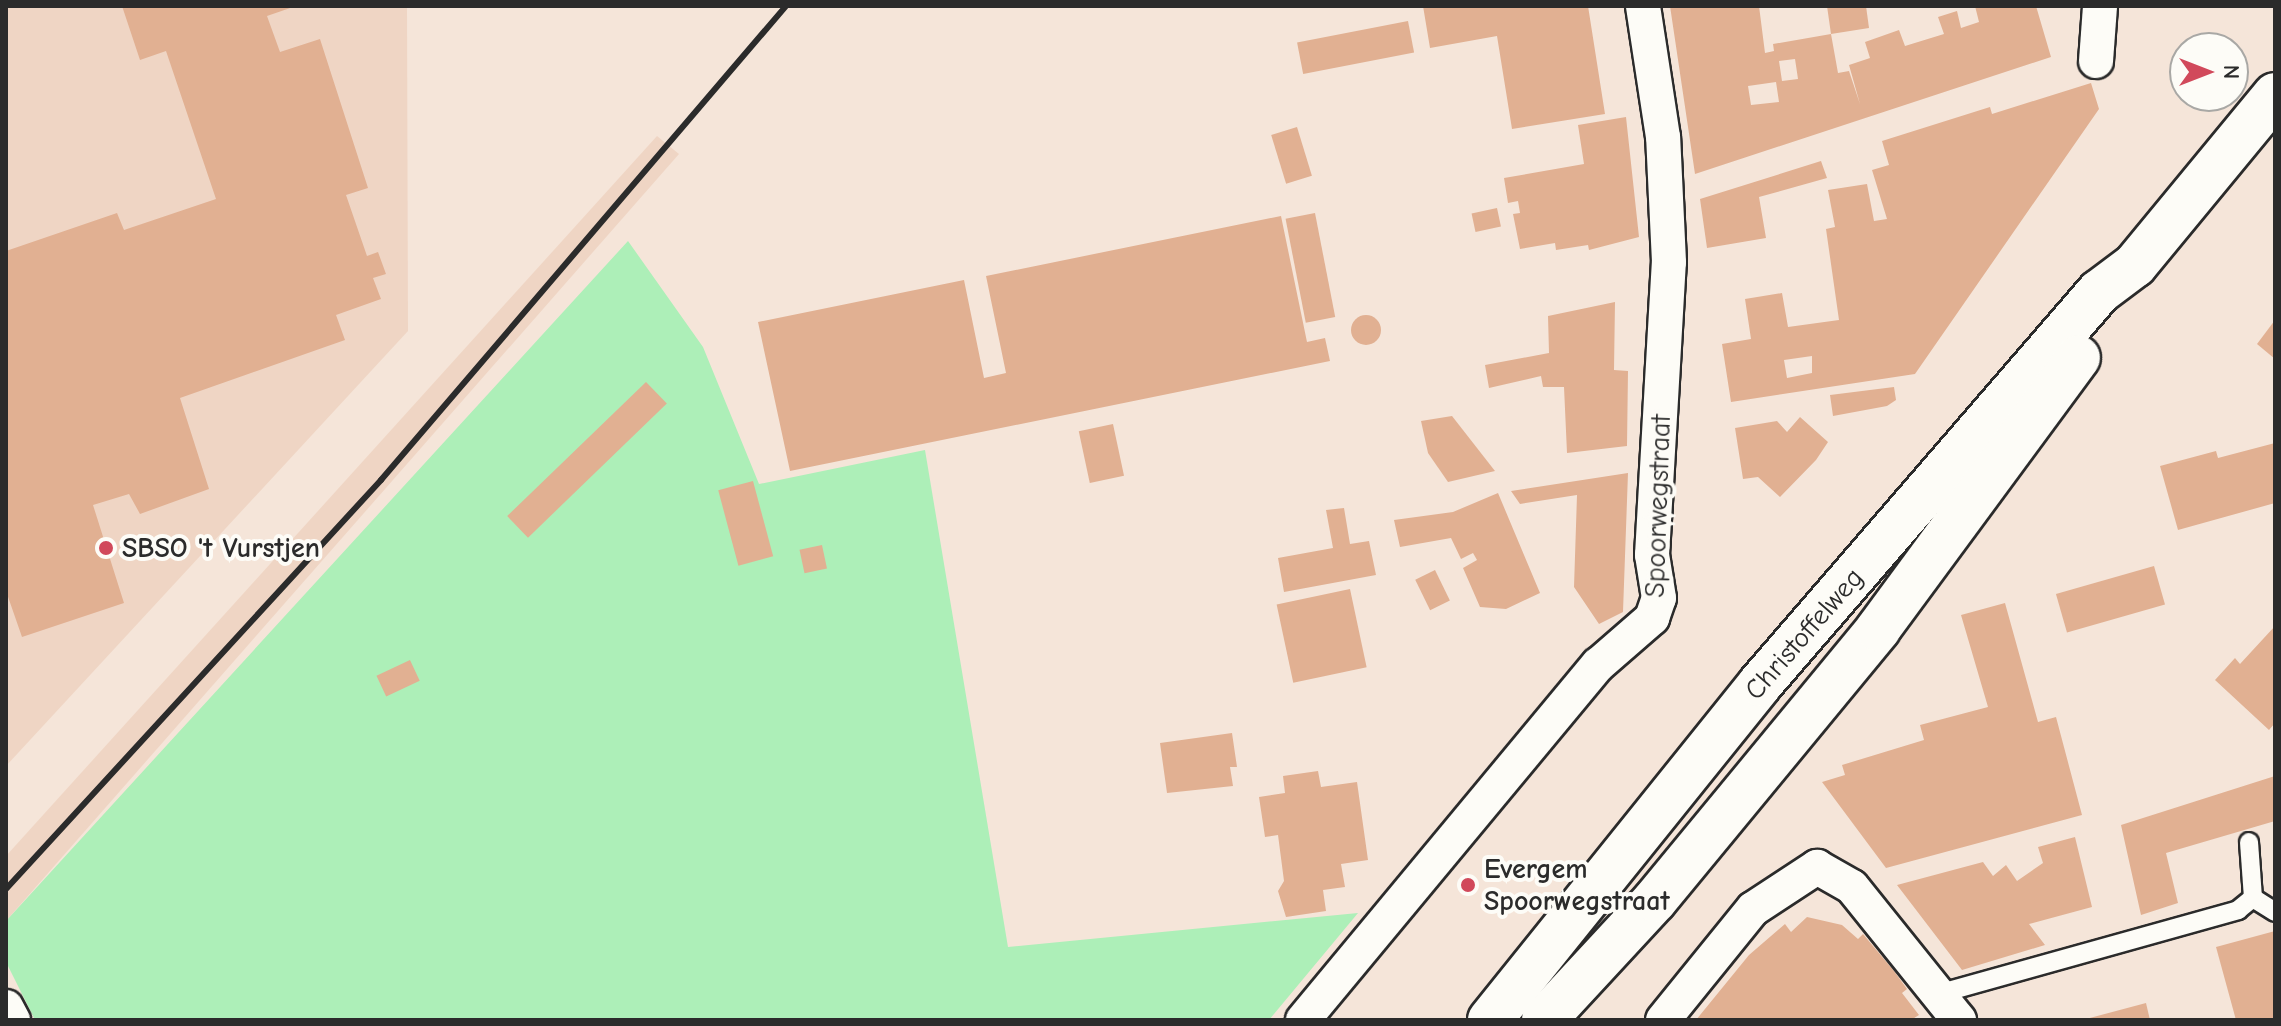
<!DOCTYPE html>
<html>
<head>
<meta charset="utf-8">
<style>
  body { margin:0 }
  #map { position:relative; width:2281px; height:1026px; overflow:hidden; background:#f5e5d9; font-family:"Comic Neue",sans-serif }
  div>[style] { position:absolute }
  .built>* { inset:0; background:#efd5c4 }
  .green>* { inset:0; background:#adefb8 }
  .building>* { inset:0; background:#e1b092; transform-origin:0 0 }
  .round { border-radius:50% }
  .roads { filter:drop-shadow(2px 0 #2b2b2b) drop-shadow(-2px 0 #2b2b2b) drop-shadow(0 2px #2b2b2b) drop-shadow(0 -2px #2b2b2b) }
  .lane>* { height:18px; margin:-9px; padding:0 9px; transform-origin:9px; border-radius:9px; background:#fdfcf7 }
  .street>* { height:34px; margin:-17px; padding:0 17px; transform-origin:17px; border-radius:17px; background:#fdfcf7 }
  .secondary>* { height:44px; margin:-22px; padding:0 22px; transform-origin:22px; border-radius:22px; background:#fdfcf7 }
  .rail>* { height:6px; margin:-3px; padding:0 3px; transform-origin:3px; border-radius:3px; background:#2b2b2b }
  .dots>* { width:22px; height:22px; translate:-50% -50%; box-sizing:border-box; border:4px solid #fdfcf7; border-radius:50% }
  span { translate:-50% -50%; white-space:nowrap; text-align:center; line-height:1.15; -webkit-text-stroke:8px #fdfcf7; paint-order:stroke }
  .street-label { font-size:28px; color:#2b2b2b }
  .poi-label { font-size:28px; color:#2b2b2b; font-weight:700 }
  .left { translate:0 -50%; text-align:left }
  .frame { position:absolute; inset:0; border:8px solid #2b2b2b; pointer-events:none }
  .north { position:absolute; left:2169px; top:32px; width:80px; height:80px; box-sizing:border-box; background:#fdfcf7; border:2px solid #a9a8a5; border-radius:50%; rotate:90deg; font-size:22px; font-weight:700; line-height:32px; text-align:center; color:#2b2b2b }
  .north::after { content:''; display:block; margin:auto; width:28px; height:36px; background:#d1495b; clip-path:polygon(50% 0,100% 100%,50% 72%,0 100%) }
</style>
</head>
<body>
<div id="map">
  <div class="built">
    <i style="clip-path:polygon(6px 6px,407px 6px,408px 331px,6px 766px)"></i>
    <i style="clip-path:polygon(657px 136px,679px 154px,6px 921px,6px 856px)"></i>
  </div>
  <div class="green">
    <i style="clip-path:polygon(628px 241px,703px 347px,759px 484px,925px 450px,1008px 947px,1358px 913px,1269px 1020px,35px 1020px,6px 962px,6px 921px)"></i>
  </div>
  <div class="building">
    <i style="clip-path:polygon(122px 6px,296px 6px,267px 16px,280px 52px,320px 39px,368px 188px,346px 195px,367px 256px,378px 252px,386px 274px,373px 278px,381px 299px,336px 315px,345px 340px,180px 398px,209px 489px,140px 514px,129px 494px,93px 505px,124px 603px,22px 637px,6px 591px,6px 251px,117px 213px,124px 230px,216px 199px,166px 51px,140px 60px)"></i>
    <i style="clip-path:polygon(1423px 6px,1588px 6px,1605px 114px,1512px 129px,1497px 36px,1430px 48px)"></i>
    <i style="clip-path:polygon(evenodd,1670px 6px,1759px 6px,1765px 53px,1774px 51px,1773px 44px,1831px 34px,1838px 73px,1849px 71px,1860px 104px,1849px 65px,1870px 58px,1865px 42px,1899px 30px,1905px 46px,1944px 34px,1938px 17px,1957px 11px,1961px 28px,1979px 22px,1975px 6px,2036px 6px,2051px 57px,1695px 174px,1670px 6px,1795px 59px,1798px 79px,1782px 81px,1779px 61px,1795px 59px,1670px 6px,1776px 82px,1779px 102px,1751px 105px,1748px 86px,1776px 82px)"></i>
    <i style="clip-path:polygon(1827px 6px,1866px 6px,1869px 28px,1831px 34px)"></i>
    <i style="left:1408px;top:21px;width:32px;height:113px;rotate:79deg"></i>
    <i style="clip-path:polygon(evenodd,2091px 83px,2099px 109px,1915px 374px,1731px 402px,1722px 344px,1751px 339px,1745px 299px,1782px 293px,1788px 327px,1839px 320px,1826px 229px,1835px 227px,1828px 190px,1867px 184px,1874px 221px,1887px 219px,1872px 170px,1889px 165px,1882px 141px,1990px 107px,1992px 114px,2091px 83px,1812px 356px,1812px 373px,1787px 378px,1784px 360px,1812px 356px)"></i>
    <i style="clip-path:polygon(1626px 117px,1639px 237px,1589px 250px,1588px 245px,1556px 250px,1555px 243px,1520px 249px,1513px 214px,1520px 213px,1518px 201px,1508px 203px,1504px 178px,1584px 164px,1578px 125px)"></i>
    <i style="left:1297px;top:127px;width:51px;height:27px;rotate:73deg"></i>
    <i style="clip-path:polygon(1821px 161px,1827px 178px,1759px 197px,1766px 238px,1707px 248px,1700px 199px)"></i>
    <i style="left:1497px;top:208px;width:19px;height:26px;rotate:78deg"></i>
    <i style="left:1315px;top:213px;width:106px;height:30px;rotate:79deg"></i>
    <i style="clip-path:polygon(1281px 216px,1307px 342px,1325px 338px,1330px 361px,790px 471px,758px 322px,964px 280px,984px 378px,1006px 373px,986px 276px)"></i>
    <i style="clip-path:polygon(1615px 302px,1614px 370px,1628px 371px,1627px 446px,1567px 453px,1564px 387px,1543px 387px,1541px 376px,1489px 388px,1485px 365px,1549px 353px,1548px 316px)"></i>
    <i class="round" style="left:1351px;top:315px;width:30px;height:30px"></i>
    <i style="clip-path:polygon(2275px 320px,2275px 359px,2257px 344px)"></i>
    <i style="left:646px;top:382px;width:30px;height:193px;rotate:46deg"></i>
    <i style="clip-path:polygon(1894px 387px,1896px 400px,1887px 406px,1833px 416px,1830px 395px)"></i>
    <i style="clip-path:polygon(1452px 416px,1495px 471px,1448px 482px,1428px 453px,1421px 421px)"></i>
    <i style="clip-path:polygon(1800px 417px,1828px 442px,1816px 460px,1780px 497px,1758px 477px,1743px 479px,1735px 428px,1777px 421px,1787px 432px)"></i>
    <i style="left:1113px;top:424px;width:53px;height:35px;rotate:78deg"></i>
    <i style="clip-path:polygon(2275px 443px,2275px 503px,2178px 530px,2160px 466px,2216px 451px,2218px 458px)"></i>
    <i style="clip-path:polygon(1628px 473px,1623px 612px,1599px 624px,1574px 587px,1577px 495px,1520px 504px,1511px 491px)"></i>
    <i style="left:753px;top:481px;width:78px;height:36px;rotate:75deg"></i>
    <i style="clip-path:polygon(1498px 493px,1540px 593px,1506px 609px,1480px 607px,1463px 568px,1477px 560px,1473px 553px,1461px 559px,1451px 538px,1400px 547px,1394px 520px,1453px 512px)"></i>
    <i style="clip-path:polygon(1344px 508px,1350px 544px,1369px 541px,1376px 575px,1284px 592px,1278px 558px,1333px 548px,1326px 510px)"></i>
    <i style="left:822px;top:545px;width:24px;height:23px;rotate:78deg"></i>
    <i style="left:2154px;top:566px;width:40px;height:102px;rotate:74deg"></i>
    <i style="left:1435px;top:570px;width:34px;height:22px;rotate:64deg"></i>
    <i style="left:1350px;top:589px;width:80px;height:75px;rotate:78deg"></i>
    <i style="clip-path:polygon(2005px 603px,2038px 722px,2056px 717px,2082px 815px,1886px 868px,1822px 782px,1845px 775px,1842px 765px,1924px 740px,1920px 725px,1988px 707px,1961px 615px)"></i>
    <i style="clip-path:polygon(2275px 626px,2275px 723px,2269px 730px,2215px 680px,2235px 658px,2240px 664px)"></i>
    <i style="left:410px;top:660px;width:23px;height:37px;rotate:65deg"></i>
    <i style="clip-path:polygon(1232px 733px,1237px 767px,1230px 767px,1233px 786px,1167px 793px,1160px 743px)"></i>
    <i style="clip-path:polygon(1318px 771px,1321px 787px,1357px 782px,1368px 860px,1341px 864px,1345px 887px,1323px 890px,1326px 911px,1286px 917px,1278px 891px,1284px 881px,1278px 835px,1265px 837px,1259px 797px,1285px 793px,1283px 776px)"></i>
    <i style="clip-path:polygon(2275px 776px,2275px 821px,2166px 853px,2178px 903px,2141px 915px,2121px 825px)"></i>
    <i style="clip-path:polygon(2075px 837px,2092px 907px,2029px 924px,2045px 945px,1962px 970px,1897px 885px,1983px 862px,1993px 876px,2006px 865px,2017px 881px,2043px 863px,2038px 847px)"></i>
    <i style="clip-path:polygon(1807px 917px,1842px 925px,1858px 939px,1863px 934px,1894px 971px,1907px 989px,1902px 993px,1919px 1015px,1911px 1020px,1696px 1020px,1749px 955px,1785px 924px,1791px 932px)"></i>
    <i style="clip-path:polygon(2275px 931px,2275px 1020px,2236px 1020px,2216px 947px)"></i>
    <i style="clip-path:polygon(2146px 1003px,2150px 1020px,2086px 1020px,2086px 1019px)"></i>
  </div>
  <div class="roads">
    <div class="lane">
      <i style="left:2253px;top:898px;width:26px;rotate:32deg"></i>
      <i style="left:1938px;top:994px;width:312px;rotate:-15.6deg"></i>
      <i style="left:2238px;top:910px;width:19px;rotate:-39deg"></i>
      <i style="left:2253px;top:898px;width:56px;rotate:-94.1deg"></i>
    </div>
    <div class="street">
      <i style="left:2096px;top:61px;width:55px;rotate:-85.8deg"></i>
      <i style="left:6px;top:1007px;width:15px;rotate:62deg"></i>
      <i style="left:1303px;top:1020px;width:462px;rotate:-50.3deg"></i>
      <i style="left:1598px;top:665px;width:72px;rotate:-41deg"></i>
      <i style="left:1652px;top:618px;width:21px;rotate:-71deg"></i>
      <i style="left:1659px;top:598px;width:44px;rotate:-99.2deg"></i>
      <i style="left:1652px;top:555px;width:293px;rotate:-86.7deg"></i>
      <i style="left:1669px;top:262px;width:125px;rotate:-92.7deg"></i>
      <i style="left:1663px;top:137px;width:133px;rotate:-98.7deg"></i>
      <i style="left:1663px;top:1020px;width:143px;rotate:-51deg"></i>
      <i style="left:1753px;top:909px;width:77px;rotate:-33.3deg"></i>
      <i style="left:1817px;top:867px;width:40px;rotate:29.7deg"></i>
      <i style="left:1852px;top:887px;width:171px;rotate:51.2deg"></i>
    </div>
    <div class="secondary">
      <i style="left:1490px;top:1020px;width:431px;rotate:-51.2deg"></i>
      <i style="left:1760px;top:684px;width:518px;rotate:-49.15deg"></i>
      <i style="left:2099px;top:292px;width:45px;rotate:-36.9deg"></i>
      <i style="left:2135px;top:265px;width:220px;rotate:-50.5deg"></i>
      <i style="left:1544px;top:1020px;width:163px;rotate:-47.2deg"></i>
      <i style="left:1655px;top:900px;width:351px;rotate:-50.5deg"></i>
      <i style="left:1878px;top:629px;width:337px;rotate:-53.6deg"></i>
    </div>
  </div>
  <div class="rail">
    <i style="left:6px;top:889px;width:555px;rotate:-47.48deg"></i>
    <i style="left:381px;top:480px;width:623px;rotate:-49.49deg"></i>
  </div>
  <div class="dots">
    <i style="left:106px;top:548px;background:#d1495b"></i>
    <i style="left:1468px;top:885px;background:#d1495b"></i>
  </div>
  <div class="street-label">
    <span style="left:1658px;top:506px;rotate:-88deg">Spoorwegstraat</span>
    <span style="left:1804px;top:634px;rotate:-49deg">Christoffelweg</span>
  </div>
  <div class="poi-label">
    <span class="left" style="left:122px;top:548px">SBSO 't Vurstjen</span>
    <span class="left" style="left:1484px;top:885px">Evergem<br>Spoorwegstraat</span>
  </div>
  <div class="frame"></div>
  <div class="north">N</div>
</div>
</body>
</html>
